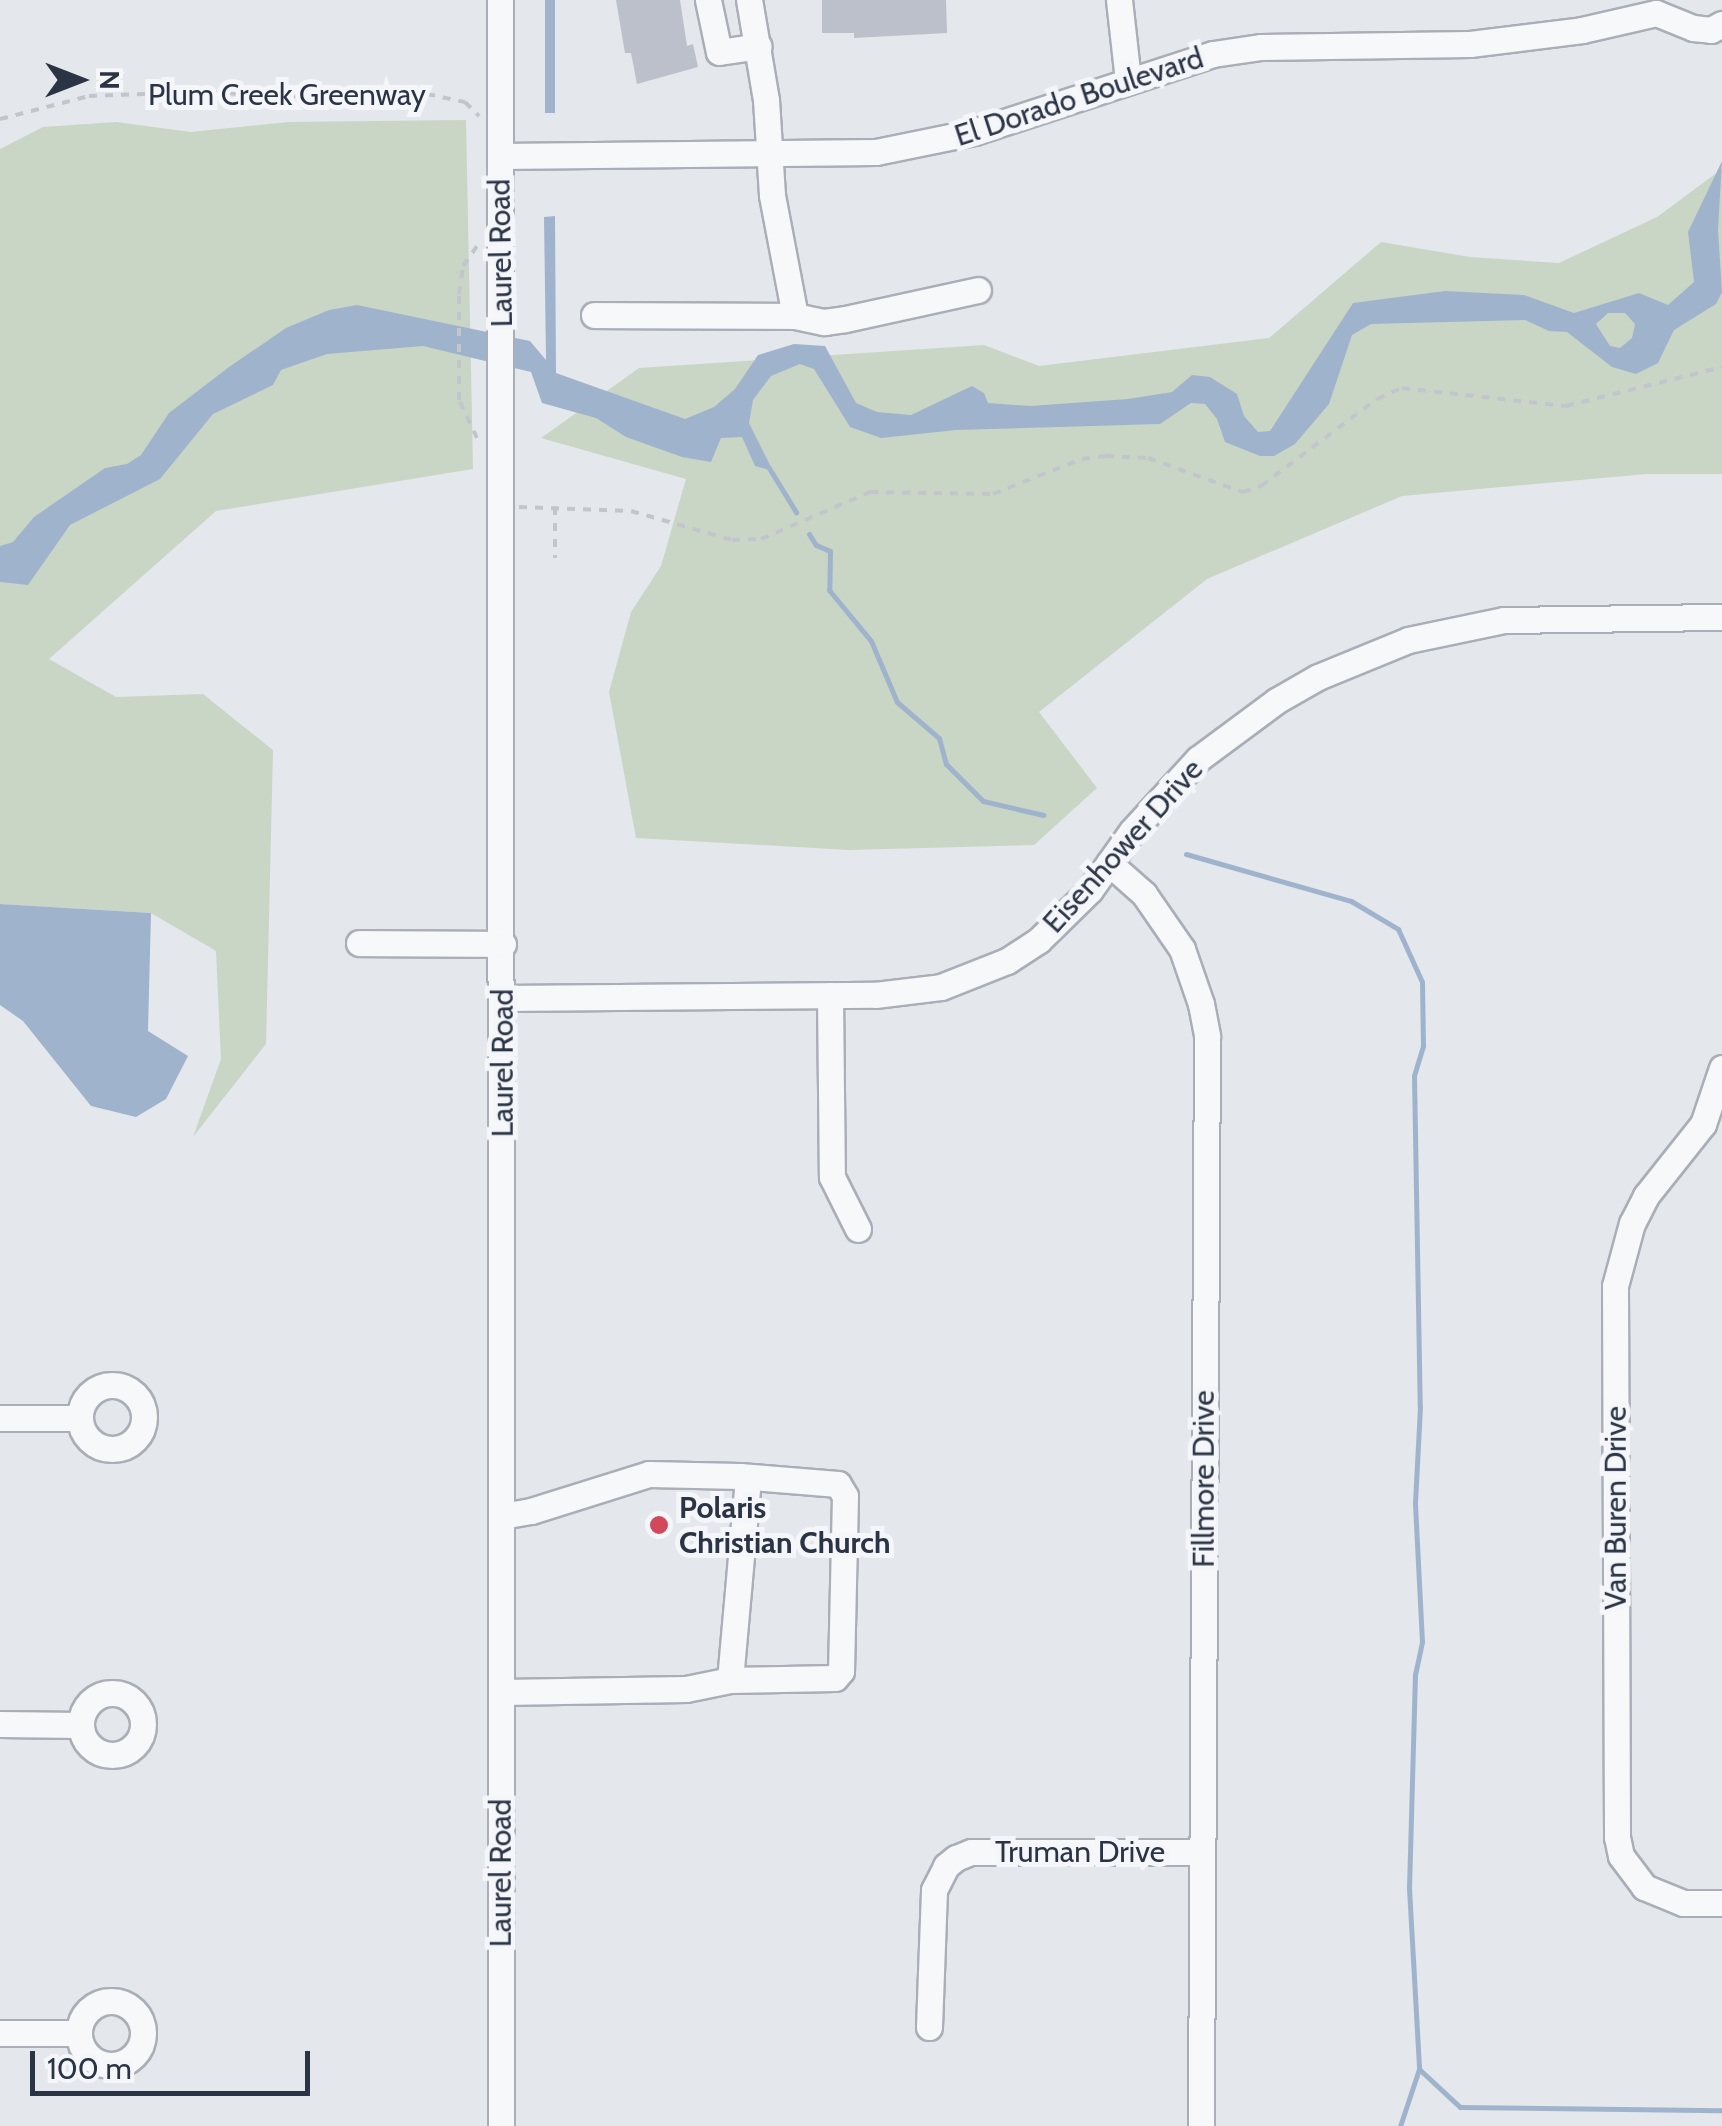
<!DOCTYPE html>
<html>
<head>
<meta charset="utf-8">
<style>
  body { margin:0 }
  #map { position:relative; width:1722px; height:2126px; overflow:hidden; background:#e4e7ec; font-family:Cabin,sans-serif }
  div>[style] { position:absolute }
  .green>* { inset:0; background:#c9d6c5 }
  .water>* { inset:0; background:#9fb4cc; transform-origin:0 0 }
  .stream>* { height:5px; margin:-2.5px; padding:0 2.5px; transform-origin:2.5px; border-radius:2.5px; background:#9fb4cc }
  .building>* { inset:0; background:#bbc0ca }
  .path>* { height:4px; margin-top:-2px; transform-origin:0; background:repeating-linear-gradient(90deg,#c2c5cb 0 8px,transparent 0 16px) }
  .roads { filter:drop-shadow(2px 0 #a9aeb7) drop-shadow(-2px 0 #a9aeb7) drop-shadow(0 2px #a9aeb7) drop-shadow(0 -2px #a9aeb7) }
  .minor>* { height:25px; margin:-12.5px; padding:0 12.5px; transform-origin:12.5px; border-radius:12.5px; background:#f7f8fa }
  .minor>.ring { margin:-12.5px; padding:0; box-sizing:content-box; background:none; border:25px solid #f7f8fa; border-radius:50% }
  .dots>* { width:28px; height:28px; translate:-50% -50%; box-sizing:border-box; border:5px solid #f4f6f9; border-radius:50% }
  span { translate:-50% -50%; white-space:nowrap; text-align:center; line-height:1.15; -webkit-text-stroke:10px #f4f6f9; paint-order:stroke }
  .street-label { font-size:30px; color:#2b3445 }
  .poi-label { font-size:30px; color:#2b3445; font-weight:700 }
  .left { translate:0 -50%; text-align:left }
  .north { position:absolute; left:30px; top:30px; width:100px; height:100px; -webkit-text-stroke:8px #f4f6f9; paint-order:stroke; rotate:90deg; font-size:28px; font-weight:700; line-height:40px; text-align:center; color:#2b3445 }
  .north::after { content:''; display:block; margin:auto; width:35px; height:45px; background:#2b3445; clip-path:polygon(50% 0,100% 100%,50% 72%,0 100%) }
  .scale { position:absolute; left:30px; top:2051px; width:280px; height:45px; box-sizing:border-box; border:5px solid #2b3445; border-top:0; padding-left:12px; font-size:30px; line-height:35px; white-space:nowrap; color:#2b3445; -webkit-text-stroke:8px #f4f6f9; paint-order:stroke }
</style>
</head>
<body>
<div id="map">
  <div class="green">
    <i style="clip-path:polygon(466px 120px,473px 469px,216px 511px,49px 659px,116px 697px,203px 694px,273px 750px,266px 1044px,193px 1137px,221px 1059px,216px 951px,151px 913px,0 904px,0 149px,43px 127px,116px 122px,191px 132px,288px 122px)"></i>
    <i style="clip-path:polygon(1722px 169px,1722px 474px,1647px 474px,1402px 496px,1207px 579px,1039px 712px,1097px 788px,1034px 845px,849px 850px,636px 838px,609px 692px,631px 612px,661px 566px,686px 479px,541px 438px,639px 368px,984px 345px,1039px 366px,1269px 338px,1381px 242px,1470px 257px,1559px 263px,1657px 217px)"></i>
  </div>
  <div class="water">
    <i style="left:545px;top:0;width:10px;height:113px"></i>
    <i style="clip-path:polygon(evenodd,1722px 161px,1718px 230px,1722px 292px,1716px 304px,1674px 330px,1658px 363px,1636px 374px,1612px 367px,1567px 332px,1549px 331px,1525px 320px,1371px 324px,1352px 335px,1329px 404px,1295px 444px,1274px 456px,1260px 456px,1225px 442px,1217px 419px,1205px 404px,1191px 403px,1160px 424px,956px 430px,881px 438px,850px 427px,814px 369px,800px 364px,771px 376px,753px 400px,749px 423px,773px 471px,755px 466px,742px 437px,721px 438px,711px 462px,682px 457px,626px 437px,596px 418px,542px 403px,531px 372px,423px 346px,327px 354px,281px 370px,273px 385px,213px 414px,160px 479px,70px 525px,28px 585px,0 582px,0 546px,13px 542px,34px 517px,105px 468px,127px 464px,141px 455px,169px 413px,229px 367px,286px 328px,329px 310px,357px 305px,530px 341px,546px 360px,544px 217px,555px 216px,556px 373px,685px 419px,714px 407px,735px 389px,758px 355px,794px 344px,825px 346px,856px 403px,877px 412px,911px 415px,972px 386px,984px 393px,988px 403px,1030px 406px,1128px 399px,1172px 392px,1192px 375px,1210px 377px,1237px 394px,1244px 416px,1258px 432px,1270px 431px,1353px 303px,1445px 291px,1524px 295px,1574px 313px,1639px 293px,1668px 305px,1694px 282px,1688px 232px,1722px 161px,1608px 313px,1625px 313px,1635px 324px,1632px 338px,1620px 348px,1610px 346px,1596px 324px,1608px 313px)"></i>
    <i style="clip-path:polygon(0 904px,151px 913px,148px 1031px,188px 1056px,166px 1099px,136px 1117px,91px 1106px,23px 1021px,0 1005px)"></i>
  </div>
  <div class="stream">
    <i style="left:769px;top:468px;width:52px;rotate:58.5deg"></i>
    <i style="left:809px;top:534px;width:13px;rotate:58deg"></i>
    <i style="left:816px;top:545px;width:15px;rotate:23deg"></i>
    <i style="left:830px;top:551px;width:39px;rotate:91deg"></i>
    <i style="left:829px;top:590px;width:66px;rotate:50.5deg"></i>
    <i style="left:871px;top:641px;width:66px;rotate:66.9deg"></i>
    <i style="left:897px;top:702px;width:55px;rotate:40.6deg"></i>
    <i style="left:939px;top:738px;width:27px;rotate:75deg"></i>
    <i style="left:946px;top:764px;width:52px;rotate:45deg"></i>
    <i style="left:983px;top:801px;width:62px;rotate:13.1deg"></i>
    <i style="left:1186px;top:854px;width:172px;rotate:15.9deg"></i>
    <i style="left:1351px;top:901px;width:55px;rotate:30.8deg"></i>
    <i style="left:1398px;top:929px;width:58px;rotate:65.6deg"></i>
    <i style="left:1422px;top:982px;width:64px;rotate:89.1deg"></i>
    <i style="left:1423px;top:1046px;width:31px;rotate:107deg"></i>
    <i style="left:1414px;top:1076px;width:331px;rotate:89deg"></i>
    <i style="left:1420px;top:1407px;width:97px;rotate:93deg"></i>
    <i style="left:1415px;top:1504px;width:138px;rotate:87.1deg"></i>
    <i style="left:1422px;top:1642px;width:33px;rotate:102deg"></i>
    <i style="left:1415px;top:1674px;width:214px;rotate:91.6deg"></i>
    <i style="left:1409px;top:1888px;width:181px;rotate:86.8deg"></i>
    <i style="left:1419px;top:2069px;width:60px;rotate:108.4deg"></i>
    <i style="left:1419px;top:2069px;width:56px;rotate:42.8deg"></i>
    <i style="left:1460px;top:2107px;width:262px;rotate:0.7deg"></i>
  </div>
  <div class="building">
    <i style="clip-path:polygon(616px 0,680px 0,687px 46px,693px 44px,698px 67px,637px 84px,631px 53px,625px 53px)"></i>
    <i style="clip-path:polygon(822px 0,946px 0,947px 33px,854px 38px,854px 33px,822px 33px)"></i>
  </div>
  <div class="path">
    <i style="left:0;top:119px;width:92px;rotate:-14.5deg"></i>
    <i style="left:89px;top:96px;width:109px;rotate:-2.1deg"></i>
    <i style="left:198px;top:92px;width:96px;rotate:2.4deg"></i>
    <i style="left:294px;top:96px;width:133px;rotate:-0.9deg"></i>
    <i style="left:427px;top:94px;width:39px;rotate:12deg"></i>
    <i style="left:465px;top:102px;width:20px;rotate:45deg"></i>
    <i style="left:477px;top:438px;width:42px;rotate:-115.3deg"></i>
    <i style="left:459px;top:400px;width:106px;rotate:-90deg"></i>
    <i style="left:459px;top:294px;width:28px;rotate:-82deg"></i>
    <i style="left:463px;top:266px;width:28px;rotate:-55deg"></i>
    <i style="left:519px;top:507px;width:112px;rotate:2deg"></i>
    <i style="left:631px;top:511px;width:105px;rotate:16deg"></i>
    <i style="left:732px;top:540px;width:29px;rotate:-2deg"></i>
    <i style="left:761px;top:539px;width:119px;rotate:-23.3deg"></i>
    <i style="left:870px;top:492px;width:123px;rotate:0.9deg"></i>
    <i style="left:993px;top:494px;width:96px;rotate:-21.5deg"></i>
    <i style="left:1082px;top:459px;width:24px;rotate:-7deg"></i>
    <i style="left:1106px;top:456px;width:42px;rotate:2.7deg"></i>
    <i style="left:1148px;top:458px;width:101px;rotate:19.7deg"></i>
    <i style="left:1243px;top:492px;width:19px;rotate:-18deg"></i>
    <i style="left:1261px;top:486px;width:145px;rotate:-36.9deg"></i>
    <i style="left:1377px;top:399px;width:27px;rotate:-24deg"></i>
    <i style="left:1402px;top:388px;width:165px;rotate:6.3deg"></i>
    <i style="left:1566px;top:406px;width:161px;rotate:-14deg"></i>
    <i style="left:555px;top:507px;width:51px;rotate:90deg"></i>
  </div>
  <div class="roads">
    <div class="minor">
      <i style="left:500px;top:0;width:2126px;rotate:89.97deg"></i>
      <i style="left:708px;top:0;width:53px;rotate:78.1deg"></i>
      <i style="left:719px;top:52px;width:40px;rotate:-8.5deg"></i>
      <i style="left:1119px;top:0;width:81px;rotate:83.6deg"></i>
      <i style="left:1656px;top:13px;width:40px;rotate:22deg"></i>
      <i style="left:1693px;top:28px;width:18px;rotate:6deg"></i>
      <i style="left:1711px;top:30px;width:13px;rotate:-29deg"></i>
      <i style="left:500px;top:156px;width:376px;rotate:-0.6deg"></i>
      <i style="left:876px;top:152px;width:100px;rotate:-11.5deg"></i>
      <i style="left:974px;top:132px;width:251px;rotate:-18.1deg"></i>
      <i style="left:1213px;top:54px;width:49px;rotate:-8.3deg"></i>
      <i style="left:1261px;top:47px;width:209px;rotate:-0.8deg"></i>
      <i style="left:1470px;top:44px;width:113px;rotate:-7.1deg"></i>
      <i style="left:1582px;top:30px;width:76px;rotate:-12.9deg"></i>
      <i style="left:594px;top:315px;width:201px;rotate:0.3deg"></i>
      <i style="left:795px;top:316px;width:123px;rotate:-100.8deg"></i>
      <i style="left:772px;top:195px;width:95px;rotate:-93.6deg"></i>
      <i style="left:766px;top:100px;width:101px;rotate:-99.6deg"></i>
      <i style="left:795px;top:316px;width:30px;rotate:12deg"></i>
      <i style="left:824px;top:322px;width:21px;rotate:-8deg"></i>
      <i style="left:845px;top:319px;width:136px;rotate:-12.3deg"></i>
      <i style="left:1109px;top:863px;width:47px;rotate:41.5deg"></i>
      <i style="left:1144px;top:894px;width:67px;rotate:55.4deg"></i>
      <i style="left:1182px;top:949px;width:58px;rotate:70.9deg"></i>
      <i style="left:1201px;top:1004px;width:33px;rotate:79deg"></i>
      <i style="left:1207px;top:1036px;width:1090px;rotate:90.32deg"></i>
      <i style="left:359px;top:943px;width:144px;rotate:0.4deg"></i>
      <i style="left:830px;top:995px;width:182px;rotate:89.4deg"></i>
      <i style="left:832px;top:1177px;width:58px;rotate:63.4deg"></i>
      <i style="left:503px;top:998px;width:372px;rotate:-0.5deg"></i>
      <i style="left:875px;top:995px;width:66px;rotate:-6.9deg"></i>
      <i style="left:941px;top:987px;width:71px;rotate:-21.5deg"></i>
      <i style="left:1007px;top:961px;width:38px;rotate:-33deg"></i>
      <i style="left:1039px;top:940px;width:71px;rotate:-44.4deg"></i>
      <i style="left:1090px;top:890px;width:72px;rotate:-54.6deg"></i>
      <i style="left:1132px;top:831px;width:98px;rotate:-47.5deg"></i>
      <i style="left:1198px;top:759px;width:97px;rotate:-36.6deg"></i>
      <i style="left:1276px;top:701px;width:48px;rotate:-29.7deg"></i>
      <i style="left:1318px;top:677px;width:97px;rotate:-22.3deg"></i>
      <i style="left:1408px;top:640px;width:98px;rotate:-11.8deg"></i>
      <i style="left:1504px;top:620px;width:218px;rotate:-0.8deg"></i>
      <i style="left:1722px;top:1068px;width:59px;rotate:108.7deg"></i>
      <i style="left:1703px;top:1124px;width:92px;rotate:128.4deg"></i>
      <i style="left:1646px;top:1196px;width:30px;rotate:117deg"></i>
      <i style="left:1632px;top:1223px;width:65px;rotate:105.1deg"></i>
      <i style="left:1615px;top:1286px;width:551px;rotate:89.79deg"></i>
      <i style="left:1617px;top:1837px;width:19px;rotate:78deg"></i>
      <i style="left:1621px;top:1856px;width:39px;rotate:53deg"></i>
      <i style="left:1644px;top:1887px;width:42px;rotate:22.3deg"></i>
      <i style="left:1683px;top:1903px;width:39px"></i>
      <i class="ring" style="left:80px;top:1385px;width:39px;height:39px"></i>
      <i style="left:0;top:1418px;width:80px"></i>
      <i style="left:502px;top:1516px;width:29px;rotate:-10deg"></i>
      <i style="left:531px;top:1511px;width:124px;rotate:-17.4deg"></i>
      <i style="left:649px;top:1474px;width:91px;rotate:1.3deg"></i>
      <i style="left:740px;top:1476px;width:98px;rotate:4.7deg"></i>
      <i style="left:838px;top:1484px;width:14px;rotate:60deg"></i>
      <i style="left:845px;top:1496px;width:175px;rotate:91.3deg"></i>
      <i style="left:841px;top:1671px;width:9px;rotate:131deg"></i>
      <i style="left:835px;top:1678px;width:105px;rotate:178.9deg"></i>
      <i style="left:730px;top:1680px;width:203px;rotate:-84.9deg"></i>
      <i style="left:502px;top:1692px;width:184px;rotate:-0.9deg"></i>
      <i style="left:686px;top:1689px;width:45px;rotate:-11.6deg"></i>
      <i class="ring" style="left:81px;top:1693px;width:37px;height:37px"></i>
      <i style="left:0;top:1724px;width:80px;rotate:0.7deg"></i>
      <i class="ring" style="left:79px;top:2001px;width:39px;height:39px"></i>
      <i style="left:929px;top:2027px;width:137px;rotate:-87.9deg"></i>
      <i style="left:934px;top:1890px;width:27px;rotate:-63deg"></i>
      <i style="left:946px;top:1866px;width:13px;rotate:-39deg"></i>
      <i style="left:956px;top:1858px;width:16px;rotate:-22deg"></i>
      <i style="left:971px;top:1852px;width:231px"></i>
      <i style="left:0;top:2033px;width:79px"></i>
    </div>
  </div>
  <div class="dots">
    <i style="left:659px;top:1525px;background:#d1495b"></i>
  </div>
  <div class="street-label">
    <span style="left:287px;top:95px">Plum Creek Greenway</span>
    <span style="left:1079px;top:97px;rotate:-18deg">El Dorado Boulevard</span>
    <span style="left:501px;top:253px;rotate:-91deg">Laurel Road</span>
    <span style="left:1123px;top:846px;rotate:-48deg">Eisenhower Drive</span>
    <span style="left:503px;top:1063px;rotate:-90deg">Laurel Road</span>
    <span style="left:1204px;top:1479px;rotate:-90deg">Fillmore Drive</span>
    <span style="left:1616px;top:1508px;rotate:-90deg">Van Buren Drive</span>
    <span style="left:1080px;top:1852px">Truman Drive</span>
    <span style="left:501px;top:1873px;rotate:-90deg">Laurel Road</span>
  </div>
  <div class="poi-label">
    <span class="left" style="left:679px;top:1525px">Polaris<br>Christian Church</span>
  </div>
  <div class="north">N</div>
  <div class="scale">100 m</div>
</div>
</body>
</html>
